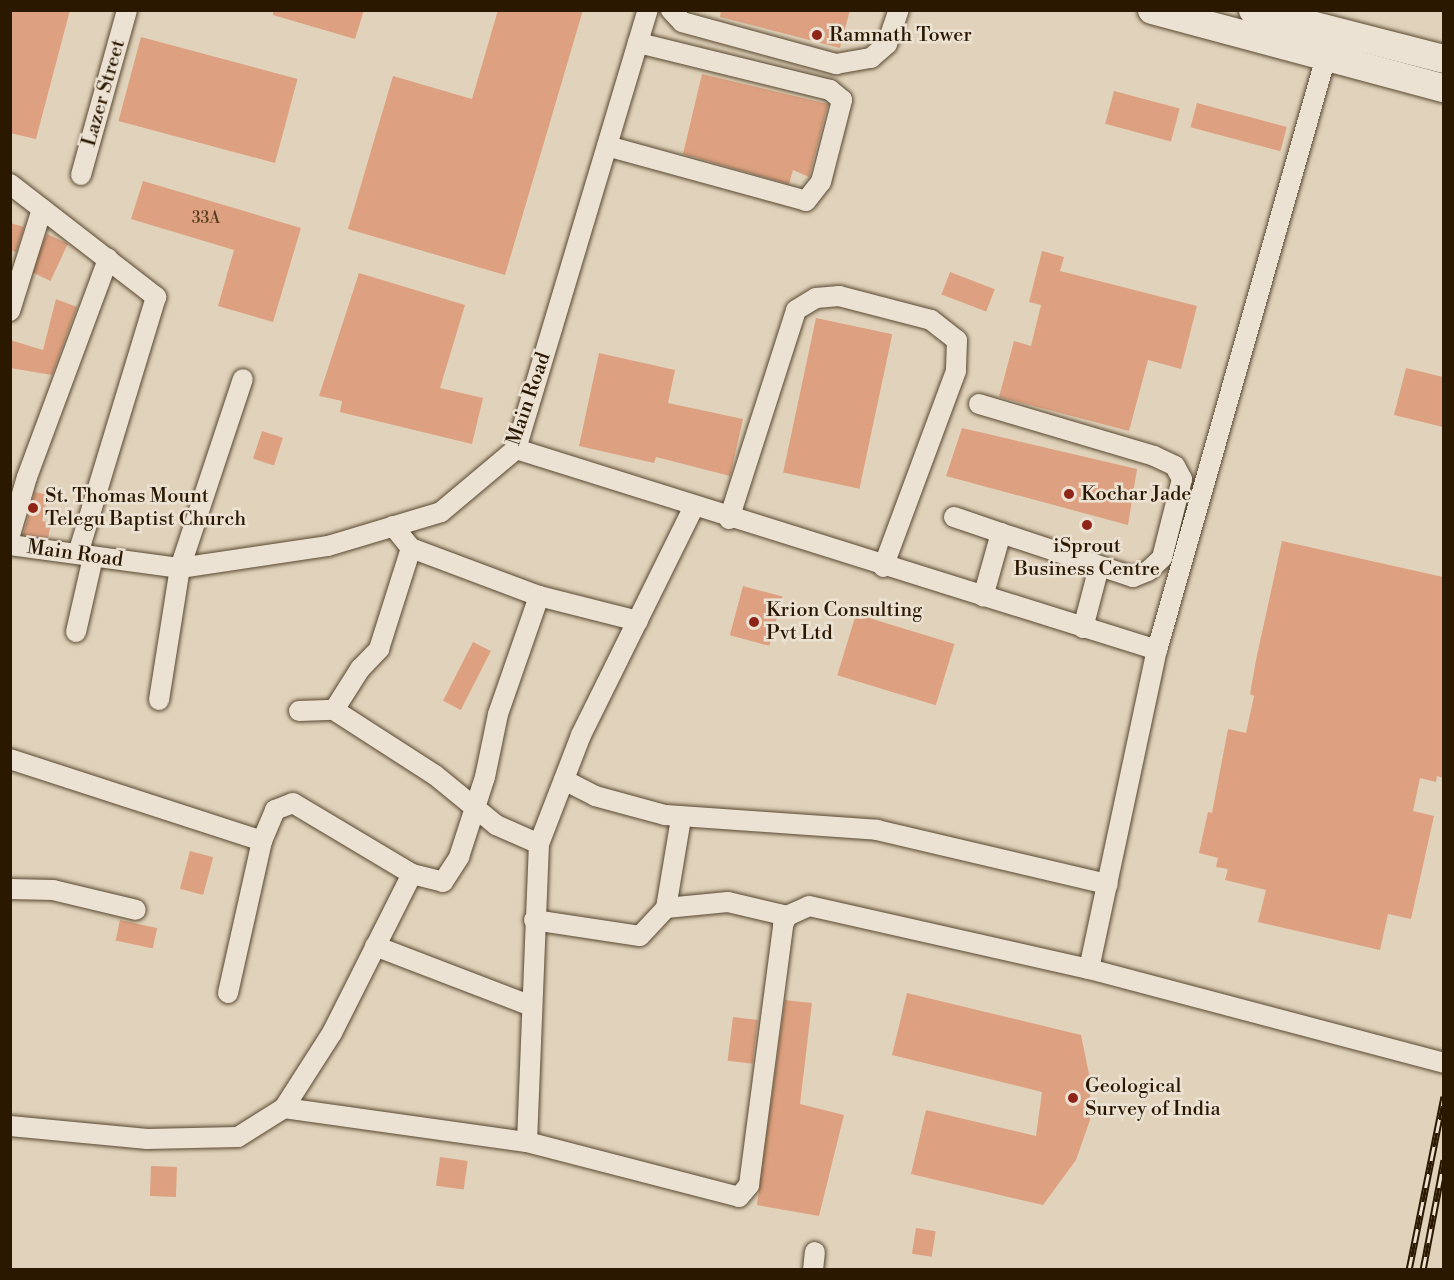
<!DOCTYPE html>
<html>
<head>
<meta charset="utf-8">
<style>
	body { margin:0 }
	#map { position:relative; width:1454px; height:1280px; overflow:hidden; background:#e1d3bb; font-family:"Libre Bodoni",serif }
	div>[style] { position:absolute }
	.building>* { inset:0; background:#dda181; transform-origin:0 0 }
	.roads { filter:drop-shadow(0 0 2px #584730) drop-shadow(0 0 2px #584730) }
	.street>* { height:20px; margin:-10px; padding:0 10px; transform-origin:10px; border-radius:10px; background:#ece2d3 }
	.secondary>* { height:28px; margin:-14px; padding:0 14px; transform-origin:14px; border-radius:14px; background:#ece2d3 }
	.rail>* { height:7px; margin-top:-3.5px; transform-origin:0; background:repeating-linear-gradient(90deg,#ece2d3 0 14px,#2b1801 0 28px); box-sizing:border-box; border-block:2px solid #2b1801 }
	.dots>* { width:16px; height:16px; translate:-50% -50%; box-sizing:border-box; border:3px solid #ece2d3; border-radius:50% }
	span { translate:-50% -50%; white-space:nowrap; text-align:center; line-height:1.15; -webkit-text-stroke:5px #ece2d3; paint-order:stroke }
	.number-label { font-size:16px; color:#583a21 }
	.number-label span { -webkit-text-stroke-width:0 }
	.poi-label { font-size:20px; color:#2b1801 }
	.left { translate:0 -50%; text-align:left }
	.street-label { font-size:20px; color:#2b1801 }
	.frame { position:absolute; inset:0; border:12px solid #2b1801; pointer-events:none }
</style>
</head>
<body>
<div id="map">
	<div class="building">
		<i style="clip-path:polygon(10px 10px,70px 10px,36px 139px,10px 133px)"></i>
		<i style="clip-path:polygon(273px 10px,364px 10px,355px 39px,273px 15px)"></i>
		<i style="clip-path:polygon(498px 10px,583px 10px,505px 275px,348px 229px,393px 76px,472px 99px)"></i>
		<i style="clip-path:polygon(721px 10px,850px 10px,840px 48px,720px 17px)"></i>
		<i style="left:141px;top:37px;width:162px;height:87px;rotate:15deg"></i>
		<i style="clip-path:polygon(702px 74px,828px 104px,809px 177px,793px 170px,789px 184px,683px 154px)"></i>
		<i style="left:1114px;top:91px;width:68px;height:34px;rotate:15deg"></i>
		<i style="left:1197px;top:103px;width:93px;height:25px;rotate:15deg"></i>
		<i style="clip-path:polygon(143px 181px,301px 228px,273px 322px,218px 306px,234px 250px,131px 219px)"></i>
		<i style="clip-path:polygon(10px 223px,24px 227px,16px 252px,10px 250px)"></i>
		<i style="left:47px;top:234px;width:23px;height:41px;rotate:25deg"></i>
		<i style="clip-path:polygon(1042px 251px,1064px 257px,1060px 271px,1197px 306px,1181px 369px,1148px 360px,1129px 431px,999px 397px,1014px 341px,1031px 346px,1041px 305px,1029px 302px)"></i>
		<i style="left:950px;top:272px;width:48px;height:24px;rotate:21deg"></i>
		<i style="clip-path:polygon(359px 273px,465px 305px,440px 388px,483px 398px,472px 444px,340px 412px,342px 401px,319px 396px)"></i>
		<i style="clip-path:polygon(56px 299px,77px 307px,52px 375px,10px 368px,10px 340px,43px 350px)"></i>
		<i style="left:816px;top:318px;width:78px;height:158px;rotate:12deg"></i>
		<i style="clip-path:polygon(599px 353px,675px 370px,668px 403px,743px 419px,730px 476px,656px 457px,654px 463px,579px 446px)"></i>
		<i style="clip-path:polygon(1406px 368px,1443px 377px,1443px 427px,1394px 415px)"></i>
		<i style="clip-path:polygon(962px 428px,1137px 469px,1128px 525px,946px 476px)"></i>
		<i style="left:262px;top:431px;width:22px;height:29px;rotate:18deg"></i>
		<i style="clip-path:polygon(35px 492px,48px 495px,42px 521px,51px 523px,48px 538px,23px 535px)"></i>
		<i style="clip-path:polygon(1282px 541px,1443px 577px,1443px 778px,1437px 776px,1436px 782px,1420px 778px,1413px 811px,1434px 816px,1411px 919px,1388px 914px,1380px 950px,1258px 922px,1266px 890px,1225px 880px,1228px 869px,1216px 867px,1218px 858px,1199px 853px,1208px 812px,1212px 813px,1228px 729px,1246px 733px,1254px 696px,1250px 694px,1256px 660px)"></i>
		<i style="left:743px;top:586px;width:41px;height:51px;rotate:15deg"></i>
		<i style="left:856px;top:614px;width:103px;height:64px;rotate:17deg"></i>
		<i style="left:473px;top:642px;width:20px;height:66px;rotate:27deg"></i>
		<i style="left:190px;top:851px;width:24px;height:39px;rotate:15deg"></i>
		<i style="left:120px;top:920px;width:38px;height:21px;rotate:12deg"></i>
		<i style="clip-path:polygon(907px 993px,1081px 1035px,1090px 1079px,1090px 1120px,1076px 1160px,1043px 1205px,911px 1174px,926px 1110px,1036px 1136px,1042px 1092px,892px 1055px)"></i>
		<i style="clip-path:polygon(785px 1000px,812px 1003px,800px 1104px,844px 1115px,819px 1216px,757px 1205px)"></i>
		<i style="left:733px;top:1017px;width:25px;height:44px;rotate:7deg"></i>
		<i style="left:440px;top:1157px;width:28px;height:29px;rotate:8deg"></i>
		<i style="left:151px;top:1166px;width:26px;height:30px;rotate:2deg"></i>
		<i style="left:916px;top:1228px;width:20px;height:26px;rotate:9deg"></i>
	</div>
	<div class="roads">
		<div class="street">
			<i style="left:671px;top:10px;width:16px;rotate:47deg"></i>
			<i style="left:682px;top:22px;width:160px;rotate:15.3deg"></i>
			<i style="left:836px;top:64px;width:36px;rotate:-10deg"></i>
			<i style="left:871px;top:58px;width:21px;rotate:-41deg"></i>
			<i style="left:887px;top:44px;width:36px;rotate:-71deg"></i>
			<i style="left:607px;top:146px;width:206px;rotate:15.4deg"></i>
			<i style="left:806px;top:201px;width:24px;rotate:-52deg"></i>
			<i style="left:821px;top:182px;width:85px;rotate:-75.6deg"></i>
			<i style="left:842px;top:100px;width:16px;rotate:-140deg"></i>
			<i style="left:830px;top:90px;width:198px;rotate:-166.2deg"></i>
			<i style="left:81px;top:175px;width:171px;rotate:-74.4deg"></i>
			<i style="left:10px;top:184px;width:185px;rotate:37.7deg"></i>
			<i style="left:156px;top:297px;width:268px;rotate:106.9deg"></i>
			<i style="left:10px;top:311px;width:107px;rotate:-72.6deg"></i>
			<i style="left:979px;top:404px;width:183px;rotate:16.5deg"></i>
			<i style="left:1154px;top:456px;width:23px;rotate:25deg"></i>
			<i style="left:1175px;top:466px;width:15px;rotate:62deg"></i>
			<i style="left:1182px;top:479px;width:81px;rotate:104.2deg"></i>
			<i style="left:1162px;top:558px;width:19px;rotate:137deg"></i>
			<i style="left:1148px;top:571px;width:16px;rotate:158deg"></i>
			<i style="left:1133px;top:577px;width:139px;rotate:-161.6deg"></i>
			<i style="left:1001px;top:533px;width:66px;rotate:105.7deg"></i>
			<i style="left:516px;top:449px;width:672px;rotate:17.41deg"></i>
			<i style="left:954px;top:517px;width:50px;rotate:18.8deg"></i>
			<i style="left:729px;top:519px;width:219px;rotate:-72.2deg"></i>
			<i style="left:796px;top:310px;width:23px;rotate:-31deg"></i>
			<i style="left:816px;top:298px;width:23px;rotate:-5deg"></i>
			<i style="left:839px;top:296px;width:95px;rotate:14.6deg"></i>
			<i style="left:931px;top:320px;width:33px;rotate:38deg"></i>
			<i style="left:957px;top:340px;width:31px;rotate:92deg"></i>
			<i style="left:956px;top:371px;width:209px;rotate:110.4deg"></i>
			<i style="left:393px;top:526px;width:28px;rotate:51deg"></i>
			<i style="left:411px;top:548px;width:137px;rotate:20.6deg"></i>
			<i style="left:539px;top:596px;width:102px;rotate:14.2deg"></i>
			<i style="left:10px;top:535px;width:60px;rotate:-73.7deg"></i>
			<i style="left:27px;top:477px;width:233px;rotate:-69.6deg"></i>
			<i style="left:10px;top:545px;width:172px;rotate:7.7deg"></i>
			<i style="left:180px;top:568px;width:150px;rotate:-8.5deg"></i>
			<i style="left:328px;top:546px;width:118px;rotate:-16.7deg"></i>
			<i style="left:441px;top:512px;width:98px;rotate:-40deg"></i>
			<i style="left:516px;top:449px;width:458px;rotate:-73.3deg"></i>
			<i style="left:1083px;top:628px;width:63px;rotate:-75.3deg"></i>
			<i style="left:76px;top:632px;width:77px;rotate:-77.2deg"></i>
			<i style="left:159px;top:700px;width:134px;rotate:-81deg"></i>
			<i style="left:180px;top:568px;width:199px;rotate:-71.6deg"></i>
			<i style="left:334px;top:710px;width:49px;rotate:-57.6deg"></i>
			<i style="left:360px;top:669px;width:28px;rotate:-46deg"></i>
			<i style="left:379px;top:649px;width:106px;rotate:-72.4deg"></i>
			<i style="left:299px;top:711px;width:35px;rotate:-2deg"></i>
			<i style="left:334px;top:710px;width:120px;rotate:32.8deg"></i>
			<i style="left:435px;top:775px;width:79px;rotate:39.3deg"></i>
			<i style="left:496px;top:825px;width:47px;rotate:23.8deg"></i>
			<i style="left:10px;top:759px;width:265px;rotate:18deg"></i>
			<i style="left:564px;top:780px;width:35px;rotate:27deg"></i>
			<i style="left:595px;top:796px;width:73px;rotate:15.2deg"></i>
			<i style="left:665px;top:815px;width:213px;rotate:4deg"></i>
			<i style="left:877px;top:830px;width:237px;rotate:13.2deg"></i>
			<i style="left:10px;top:889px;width:43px;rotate:1.3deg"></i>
			<i style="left:53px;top:890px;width:85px;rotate:13.5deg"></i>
			<i style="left:666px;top:908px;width:62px;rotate:-5.5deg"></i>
			<i style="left:728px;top:902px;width:61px;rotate:13.3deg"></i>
			<i style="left:534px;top:920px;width:107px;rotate:8.6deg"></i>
			<i style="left:640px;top:936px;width:38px;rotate:-47deg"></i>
			<i style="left:666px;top:908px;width:91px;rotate:-80.5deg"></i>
			<i style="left:375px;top:946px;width:167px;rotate:21deg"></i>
			<i style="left:1089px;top:969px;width:326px;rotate:-78deg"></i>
			<i style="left:1157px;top:650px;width:628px;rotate:-74.1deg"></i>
			<i style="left:228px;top:993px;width:156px;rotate:-77.4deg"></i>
			<i style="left:262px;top:841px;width:34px;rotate:-67deg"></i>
			<i style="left:275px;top:810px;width:19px;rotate:-21deg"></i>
			<i style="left:293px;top:803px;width:139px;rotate:30.8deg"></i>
			<i style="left:284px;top:1108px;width:245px;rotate:8deg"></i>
			<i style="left:527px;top:1142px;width:219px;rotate:14.5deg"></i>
			<i style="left:739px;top:1197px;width:16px;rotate:-50deg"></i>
			<i style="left:749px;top:1185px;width:262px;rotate:-82.5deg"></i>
			<i style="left:783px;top:925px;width:10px;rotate:-66deg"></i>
			<i style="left:787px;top:916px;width:24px;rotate:-24deg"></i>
			<i style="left:809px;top:906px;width:287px;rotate:12.7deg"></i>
			<i style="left:1089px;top:969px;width:367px;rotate:14.8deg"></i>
			<i style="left:10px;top:1126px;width:138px;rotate:5.4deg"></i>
			<i style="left:147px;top:1139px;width:91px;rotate:-1.3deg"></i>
			<i style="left:238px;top:1137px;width:54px;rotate:-32.2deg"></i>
			<i style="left:284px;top:1108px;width:89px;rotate:-57.4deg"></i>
			<i style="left:332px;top:1033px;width:178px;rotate:-63.3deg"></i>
			<i style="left:412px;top:874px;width:32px;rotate:14deg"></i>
			<i style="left:443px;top:882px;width:30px;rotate:-57deg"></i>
			<i style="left:459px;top:857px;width:84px;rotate:-72deg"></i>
			<i style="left:485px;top:777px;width:64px;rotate:-78.3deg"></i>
			<i style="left:498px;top:714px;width:125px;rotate:-70.8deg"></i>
			<i style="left:527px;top:1142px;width:298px;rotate:-87.7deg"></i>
			<i style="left:539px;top:844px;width:117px;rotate:-68.9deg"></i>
			<i style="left:581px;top:735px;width:253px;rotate:-63.7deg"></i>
			<i style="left:813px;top:1270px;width:18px;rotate:-84deg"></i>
		</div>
		<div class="secondary">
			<i style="left:1152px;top:10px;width:302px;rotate:15deg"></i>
			<i style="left:1253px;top:10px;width:197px;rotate:14.4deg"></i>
		</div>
	</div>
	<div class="rail">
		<i style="left:1409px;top:1270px;width:177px;rotate:-78.6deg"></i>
		<i style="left:1423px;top:1270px;width:112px;rotate:-79.2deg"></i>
	</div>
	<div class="dots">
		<i style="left:817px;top:35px;background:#8f2418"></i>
		<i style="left:1069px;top:494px;background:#8f2418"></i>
		<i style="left:33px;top:508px;background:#8f2418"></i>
		<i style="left:1087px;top:525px;background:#8f2418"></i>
		<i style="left:754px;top:622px;background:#8f2418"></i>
		<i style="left:1073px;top:1098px;background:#8f2418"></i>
	</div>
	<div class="number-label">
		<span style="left:206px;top:218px">33A</span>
	</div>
	<div class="poi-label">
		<span class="left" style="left:829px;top:35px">Ramnath Tower</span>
		<span class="left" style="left:1081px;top:494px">Kochar Jade</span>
		<span class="left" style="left:45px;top:508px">St. Thomas Mount<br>Telegu Baptist Church</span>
		<span style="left:1087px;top:558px">iSprout<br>Business Centre</span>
		<span class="left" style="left:766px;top:622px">Krion Consulting<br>Pvt Ltd</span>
		<span class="left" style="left:1085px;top:1098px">Geological<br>Survey of India</span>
	</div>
	<div class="street-label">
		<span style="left:104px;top:93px;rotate:-74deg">Lazer Street</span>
		<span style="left:529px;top:399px;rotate:-71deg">Main Road</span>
		<span style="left:75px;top:554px;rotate:8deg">Main Road</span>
	</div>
	<div class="frame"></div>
</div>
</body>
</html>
